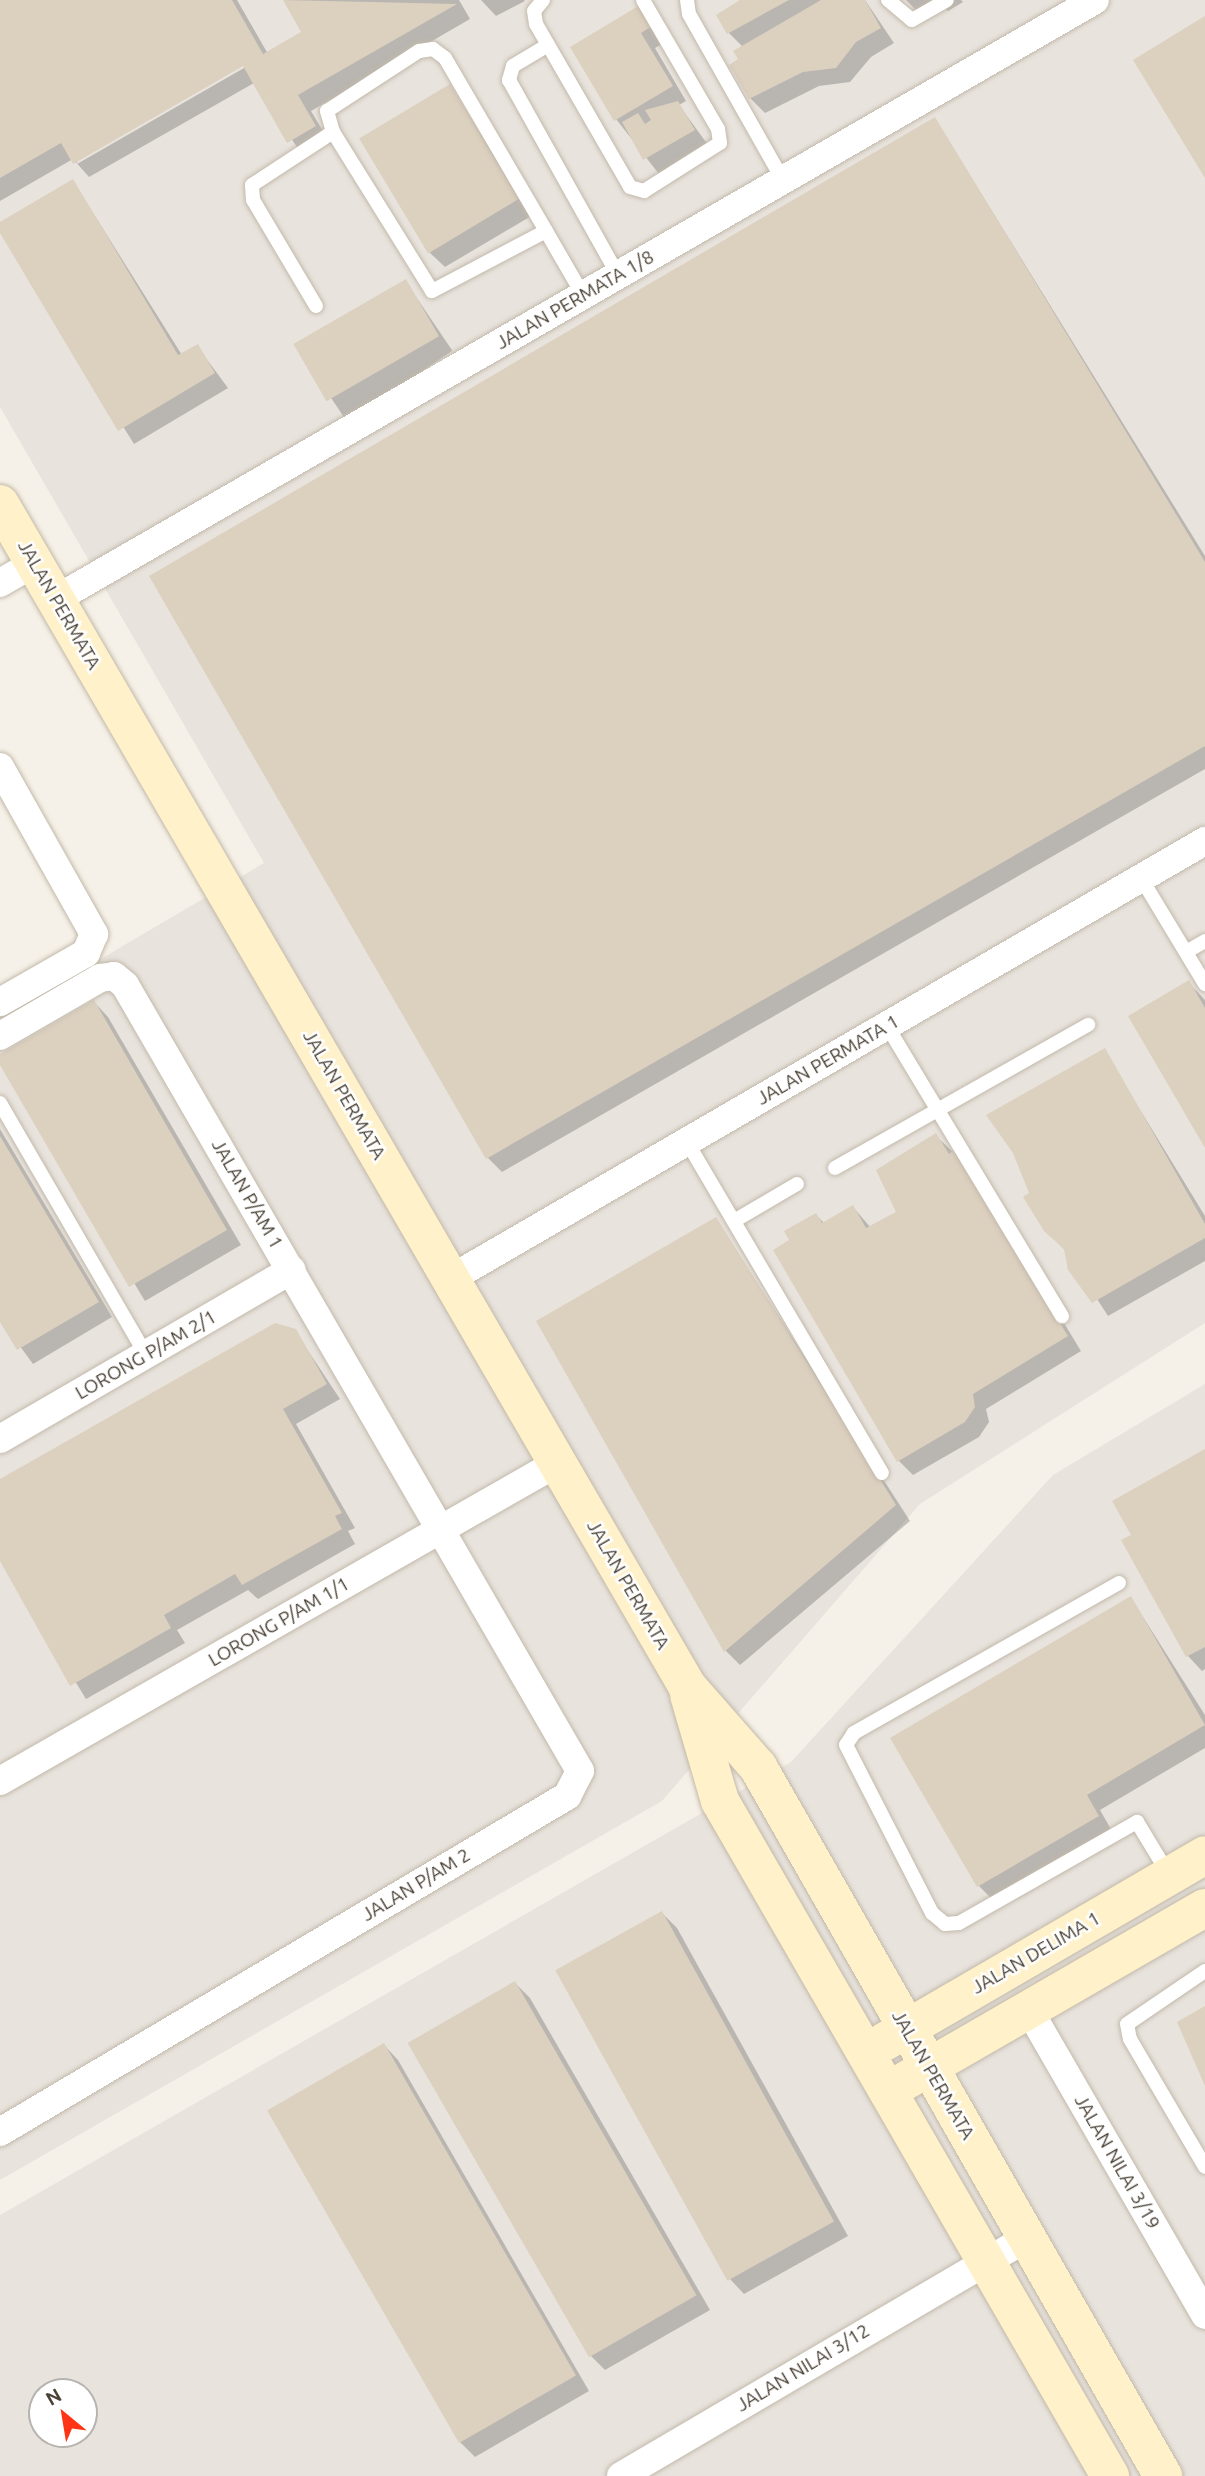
<!DOCTYPE html>
<html>
<head>
<meta charset="utf-8">
<style>
	body { margin:0 }
	#map { position:relative; width:1205px; height:2476px; overflow:hidden; background:#f6f1e8; font-family:Ubuntu,sans-serif }
	div>[style] { position:absolute }
	.industrial>* { inset:0; background:#e8e3dd }
	.shadow>* { inset:0; background:#0003; transform-origin:0 0 }
	.building>* { inset:0; background:#dcd0bf; transform-origin:0 0 }
	.roads { filter:drop-shadow(0 0 2px #c2b9aa) drop-shadow(0 0 2px #c2b9aa) }
	.lane>* { height:14px; margin:-7px; padding:0 7px; transform-origin:7px; border-radius:7px; background:#fff }
	.street>* { height:28px; margin:-14px; padding:0 14px; transform-origin:14px; border-radius:14px; background:#fff }
	.secondary>* { height:38px; margin:-19px; padding:0 19px; transform-origin:19px; border-radius:19px; background:#fff1c9 }
	span { translate:-50% -50%; white-space:nowrap; text-align:center; line-height:1.15; -webkit-text-stroke:5px #fff; paint-order:stroke }
	.street-label { font-size:19px; color:#4a4236 }
	.north { position:absolute; left:28px; top:2378px; width:70px; height:70px; box-sizing:border-box; background:#fff; border:2px solid #b7b3af; border-radius:50%; rotate:330deg; font-size:19px; font-weight:700; line-height:28px; text-align:center; color:#4a4236 }
	.north::after { content:''; display:block; margin:auto; width:24px; height:32px; background:#ff3416; clip-path:polygon(50% 0,100% 100%,50% 72%,0 100%) }
</style>
</head>
<body>
<div id="map">
	<div class="industrial">
		<i style="clip-path:polygon(0 0,1205px 0,1205px 1323px,920px 1504px,662px 1801px,0 2180px,0 1018px,264px 863px,0 407px)"></i>
		<i style="clip-path:polygon(evenodd,1205px 1384px,1205px 2476px,0 2476px,0 2215px,791px 1762px,1053px 1475px,1205px 1384px,42px 2392px,84px 2392px,84px 2434px,42px 2434px,42px 2392px)"></i>
	</div>
	<div class="shadow">
		<i style="clip-path:polygon(evenodd,0 0,237px 0,268px 54px,304px 33px,285px 0,459px 0,470px 19px,311px 111px,329px 141px,303px 156px,254px 83px,89px 177px,73px 159px,0 201px,0 0,249px 61px,251px 64px,77px 164px,77px 160px,249px 61px)"></i>
		<i style="clip-path:polygon(481px 0,524px 0,525px 1px,496px 16px)"></i>
		<i style="clip-path:polygon(746px 0,865px 0,894px 43px,871px 57px,850px 82px,819px 86px,765px 113px,750px 98px,743px 47px,729px 33px)"></i>
		<i style="clip-path:polygon(906px 0,961px 0,963px 2px,948px 11px,939px 2px,919px 13px)"></i>
		<i style="clip-path:polygon(639px 8px,666px 42px,655px 48px,686px 101px,679px 105px,708px 145px,659px 174px,616px 119px)"></i>
		<i style="clip-path:polygon(450px 86px,533px 215px,445px 267px,430px 253px)"></i>
		<i style="clip-path:polygon(935px 119px,1205px 556px,1205px 769px,502px 1172px,488px 1158px)"></i>
		<i style="clip-path:polygon(73px 181px,182px 355px,197px 346px,228px 388px,134px 444px,0 230px)"></i>
		<i style="left:406px;top:282px;width:83px;height:127px;rotate:56deg"></i>
		<i style="clip-path:polygon(1189px 983px,1205px 1000px,1205px 1144px)"></i>
		<i style="clip-path:polygon(94px 1002px,108px 1017px,241px 1245px,145px 1301px,0 1062px)"></i>
		<i style="clip-path:polygon(1104px 1051px,1205px 1216px,1205px 1261px,1108px 1316px,1066px 1251px,1045px 1230px,1031px 1194px)"></i>
		<i style="clip-path:polygon(0 1129px,112px 1317px,33px 1364px,0 1319px)"></i>
		<i style="clip-path:polygon(936px 1136px,969px 1167px,1081px 1351px,986px 1409px,989px 1422px,979px 1437px,913px 1475px,899px 1461px,792px 1241px,816px 1215px,824px 1223px,853px 1207px,871px 1228px,898px 1212px)"></i>
		<i style="clip-path:polygon(716px 1219px,910px 1521px,740px 1665px,726px 1651px)"></i>
		<i style="clip-path:polygon(295px 1331px,340px 1399px,296px 1424px,355px 1528px,348px 1531px,355px 1544px,258px 1599px,248px 1590px,177px 1630px,185px 1643px,86px 1699px,0 1558px,0 1481px)"></i>
		<i style="clip-path:polygon(1205px 1451px,1205px 1669px,1202px 1671px,1188px 1656px,1133px 1535px)"></i>
		<i style="clip-path:polygon(1131px 1598px,1205px 1715px,1205px 1748px,1100px 1810px,1112px 1831px,993px 1900px,979px 1886px)"></i>
		<i style="clip-path:polygon(662px 1913px,677px 1928px,848px 2236px,744px 2294px,730px 2279px,558px 1972px)"></i>
		<i style="clip-path:polygon(515px 1983px,530px 1998px,710px 2310px,605px 2370px,591px 2356px)"></i>
		<i style="clip-path:polygon(384px 2045px,398px 2060px,589px 2391px,475px 2457px,460px 2442px)"></i>
	</div>
	<div class="building">
		<i style="clip-path:polygon(0 0,232px 0,263px 54px,301px 32px,283px 0,457px 4px,298px 95px,316px 126px,287px 143px,243px 66px,73px 164px,61px 143px,0 178px)"></i>
		<i style="clip-path:polygon(740px 0,789px 0,727px 34px,716px 15px)"></i>
		<i style="clip-path:polygon(821px 0,865px 0,881px 28px,856px 42px,836px 68px,803px 72px,749px 99px,729px 65px,738px 59px,733px 51px)"></i>
		<i style="clip-path:polygon(640px 5px,652px 26px,641px 33px,673px 86px,614px 121px,570px 47px)"></i>
		<i style="clip-path:polygon(1205px 16px,1205px 178px,1133px 60px)"></i>
		<i style="left:450px;top:84px;width:134px;height:106px;rotate:59deg"></i>
		<i style="clip-path:polygon(678px 101px,695px 130px,643px 160px,622px 122px,638px 113px,645px 124px,651px 120px,645px 110px)"></i>
		<i style="clip-path:polygon(935px 117px,1205px 562px,1205px 746px,486px 1159px,149px 576px)"></i>
		<i style="clip-path:polygon(73px 179px,178px 355px,198px 344px,215px 373px,118px 431px,0 233px,0 222px)"></i>
		<i style="left:406px;top:279px;width:66px;height:130px;rotate:60deg"></i>
		<i style="clip-path:polygon(1189px 980px,1205px 1008px,1205px 1148px,1128px 1016px)"></i>
		<i style="clip-path:polygon(94px 1000px,227px 1230px,129px 1287px,0 1065px,0 1054px)"></i>
		<i style="clip-path:polygon(1105px 1048px,1205px 1224px,1205px 1238px,1092px 1303px,1068px 1270px,1064px 1249px,1044px 1231px,1023px 1197px,1029px 1193px,1013px 1153px,986px 1115px)"></i>
		<i style="clip-path:polygon(936px 1133px,949px 1154px,954px 1150px,1068px 1336px,973px 1394px,975px 1407px,965px 1422px,897px 1462px,773px 1250px,789px 1240px,784px 1231px,816px 1213px,822px 1223px,853px 1205px,866px 1228px,896px 1212px,876px 1170px)"></i>
		<i style="clip-path:polygon(0 1136px,99px 1302px,17px 1350px,0 1322px)"></i>
		<i style="clip-path:polygon(716px 1217px,896px 1505px,724px 1652px,536px 1321px)"></i>
		<i style="clip-path:polygon(275px 1323px,296px 1329px,327px 1384px,283px 1409px,342px 1513px,335px 1516px,342px 1529px,242px 1585px,235px 1574px,164px 1615px,171px 1628px,70px 1686px,0 1561px,0 1479px)"></i>
		<i style="clip-path:polygon(1205px 1449px,1205px 1647px,1186px 1657px,1121px 1540px,1131px 1535px,1112px 1501px)"></i>
		<i style="clip-path:polygon(1131px 1596px,1205px 1725px,1087px 1795px,1099px 1816px,977px 1887px,890px 1738px)"></i>
		<i style="left:662px;top:1911px;width:355px;height:122px;rotate:61deg"></i>
		<i style="left:515px;top:1981px;width:363px;height:124px;rotate:60deg"></i>
		<i style="clip-path:polygon(1205px 2006px,1205px 2086px,1177px 2022px)"></i>
		<i style="left:384px;top:2043px;width:384px;height:135px;rotate:60deg"></i>
	</div>
	<div class="roads">
		<div class="lane">
			<i style="left:543px;top:0;width:14px;rotate:129deg"></i>
			<i style="left:534px;top:11px;width:13px;rotate:81deg"></i>
			<i style="left:536px;top:24px;width:188px;rotate:60deg"></i>
			<i style="left:630px;top:187px;width:15px;rotate:16deg"></i>
			<i style="left:644px;top:191px;width:90px;rotate:-32.3deg"></i>
			<i style="left:720px;top:143px;width:14px;rotate:-98deg"></i>
			<i style="left:718px;top:129px;width:149px;rotate:-120.2deg"></i>
			<i style="left:687px;top:0;width:14px;rotate:82deg"></i>
			<i style="left:689px;top:14px;width:191px;rotate:60.5deg"></i>
			<i style="left:888px;top:0;width:31px;rotate:40deg"></i>
			<i style="left:912px;top:20px;width:40px;rotate:-29.7deg"></i>
			<i style="left:548px;top:45px;width:41px;rotate:149deg"></i>
			<i style="left:513px;top:66px;width:15px;rotate:106deg"></i>
			<i style="left:509px;top:80px;width:223px;rotate:60.8deg"></i>
			<i style="left:546px;top:231px;width:129px;rotate:152.2deg"></i>
			<i style="left:432px;top:291px;width:187px;rotate:-121.9deg"></i>
			<i style="left:333px;top:132px;width:22px;rotate:-106deg"></i>
			<i style="left:327px;top:111px;width:110px;rotate:-33.1deg"></i>
			<i style="left:419px;top:51px;width:14px;rotate:-8deg"></i>
			<i style="left:433px;top:49px;width:15px;rotate:37deg"></i>
			<i style="left:445px;top:58px;width:200px;rotate:59.7deg"></i>
			<i style="left:546px;top:231px;width:74px;rotate:60deg"></i>
			<i style="left:316px;top:306px;width:123px;rotate:-120.7deg"></i>
			<i style="left:253px;top:200px;width:15px;rotate:-94deg"></i>
			<i style="left:252px;top:185px;width:97px;rotate:-33.2deg"></i>
			<i style="left:1141px;top:878px;width:124px;rotate:58.9deg"></i>
			<i style="left:1186px;top:952px;width:22px;rotate:-30deg"></i>
			<i style="left:887px;top:1026px;width:339px;rotate:58.9deg"></i>
			<i style="left:0;top:1103px;width:291px;rotate:59.9deg"></i>
			<i style="left:687px;top:1142px;width:384px;rotate:59.5deg"></i>
			<i style="left:835px;top:1168px;width:291px;rotate:-29.5deg"></i>
			<i style="left:734px;top:1221px;width:73px;rotate:-30.4deg"></i>
			<i style="left:1119px;top:1583px;width:305px;rotate:150.5deg"></i>
			<i style="left:854px;top:1733px;width:14px;rotate:124deg"></i>
			<i style="left:846px;top:1745px;width:189px;rotate:62.9deg"></i>
			<i style="left:932px;top:1913px;width:17px;rotate:40deg"></i>
			<i style="left:945px;top:1924px;width:14px;rotate:-4deg"></i>
			<i style="left:959px;top:1923px;width:205px;rotate:-29.6deg"></i>
			<i style="left:1137px;top:1822px;width:60px;rotate:58.7deg"></i>
			<i style="left:1205px;top:1971px;width:94px;rotate:145.8deg"></i>
			<i style="left:1127px;top:2024px;width:15px;rotate:79deg"></i>
			<i style="left:1130px;top:2039px;width:148px;rotate:59.6deg"></i>
		</div>
		<div class="street">
			<i style="left:0;top:583px;width:39px;rotate:-30deg"></i>
			<i style="left:56px;top:599px;width:1199px;rotate:-29.96deg"></i>
			<i style="left:0;top:767px;width:192px;rotate:60.6deg"></i>
			<i style="left:94px;top:934px;width:21px;rotate:113deg"></i>
			<i style="left:86px;top:953px;width:99px;rotate:150.3deg"></i>
			<i style="left:0;top:1036px;width:116px;rotate:-30.1deg"></i>
			<i style="left:100px;top:978px;width:14px;rotate:-8deg"></i>
			<i style="left:114px;top:976px;width:14px;rotate:39deg"></i>
			<i style="left:125px;top:985px;width:908px;rotate:59.93deg"></i>
			<i style="left:580px;top:1771px;width:28px;rotate:117deg"></i>
			<i style="left:567px;top:1796px;width:659px;rotate:149.35deg"></i>
			<i style="left:450px;top:1279px;width:873px;rotate:-30.12deg"></i>
			<i style="left:0;top:1439px;width:337px;rotate:-30.1deg"></i>
			<i style="left:0;top:1781px;width:641px;rotate:-29.72deg"></i>
			<i style="left:1029px;top:2010px;width:352px;rotate:60deg"></i>
			<i style="left:621px;top:2476px;width:470px;rotate:-30.4deg"></i>
		</div>
		<div class="secondary">
			<i style="left:0;top:504px;width:1367px;rotate:59.83deg"></i>
			<i style="left:687px;top:1686px;width:108px;rotate:48.8deg"></i>
			<i style="left:758px;top:1767px;width:817px;rotate:60.26deg"></i>
			<i style="left:689px;top:1695px;width:110px;rotate:73.7deg"></i>
			<i style="left:720px;top:1801px;width:780px;rotate:59.98deg"></i>
			<i style="left:884px;top:2042px;width:371px;rotate:-30.2deg"></i>
			<i style="left:905px;top:2081px;width:346px;rotate:-30deg"></i>
		</div>
	</div>
	<div class="street-label">
		<span style="left:575px;top:300px;rotate:-30deg">JALAN PERMATA 1/8</span>
		<span style="left:59px;top:605px;rotate:60deg">JALAN PERMATA</span>
		<span style="left:828px;top:1060px;rotate:-30deg">JALAN PERMATA 1</span>
		<span style="left:344px;top:1095px;rotate:60deg">JALAN PERMATA</span>
		<span style="left:247px;top:1194px;rotate:60deg">JALAN P/AM 1</span>
		<span style="left:146px;top:1355px;rotate:-30deg">LORONG P/AM 2/1</span>
		<span style="left:628px;top:1585px;rotate:60deg">JALAN PERMATA</span>
		<span style="left:279px;top:1622px;rotate:-30deg">LORONG P/AM 1/1</span>
		<span style="left:416px;top:1885px;rotate:-31deg">JALAN P/AM 2</span>
		<span style="left:1036px;top:1953px;rotate:-30deg">JALAN DELIMA 1</span>
		<span style="left:933px;top:2075px;rotate:60deg">JALAN PERMATA</span>
		<span style="left:1117px;top:2162px;rotate:60deg">JALAN NILAI 3/19</span>
		<span style="left:803px;top:2368px;rotate:-31deg">JALAN NILAI 3/12</span>
	</div>
	<div class="north">N</div>
</div>
</body>
</html>
